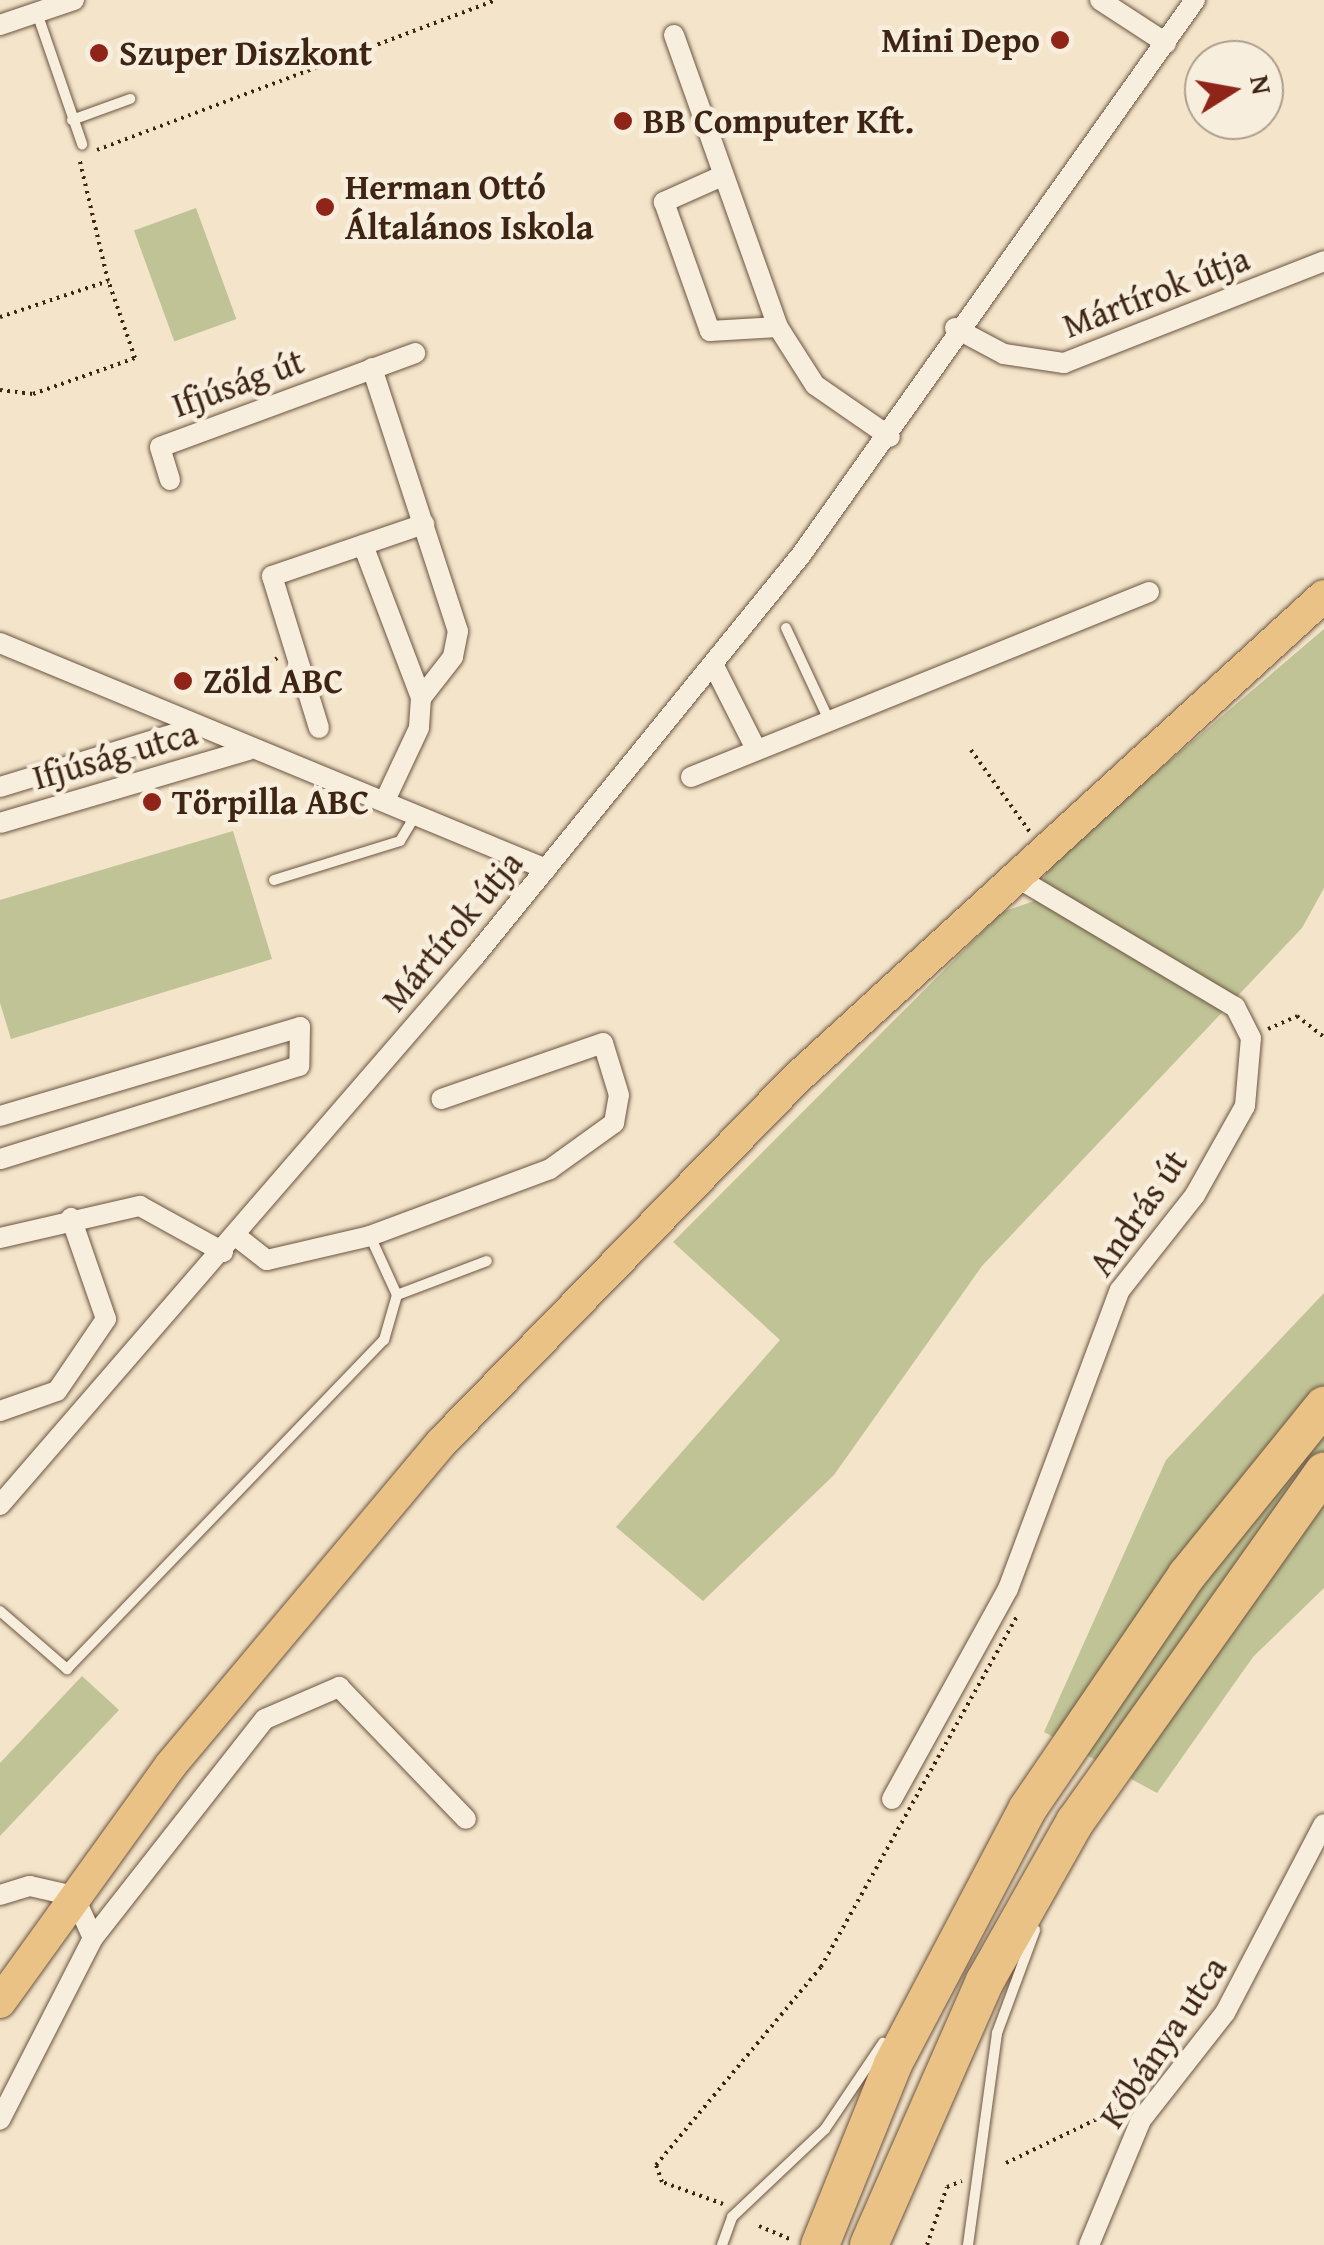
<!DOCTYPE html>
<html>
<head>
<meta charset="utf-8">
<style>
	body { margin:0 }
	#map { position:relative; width:1324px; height:2245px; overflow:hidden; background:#f4e5ca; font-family:"Gentium Book Plus",serif }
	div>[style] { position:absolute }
	.green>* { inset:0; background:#bfc395; transform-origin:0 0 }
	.path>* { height:4px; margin-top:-2px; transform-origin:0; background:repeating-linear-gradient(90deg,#3d2413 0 2.5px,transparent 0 7.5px) }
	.roads { filter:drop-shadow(0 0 2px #6b5441) drop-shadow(0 0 2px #6b5441) }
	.service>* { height:10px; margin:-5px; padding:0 5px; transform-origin:5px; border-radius:5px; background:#f8eedd }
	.minor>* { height:20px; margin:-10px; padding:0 10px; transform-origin:10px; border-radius:10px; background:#f8eedd }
	.primary>* { height:32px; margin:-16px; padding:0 16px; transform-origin:16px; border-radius:16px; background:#eac285 }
	.motorway>* { height:38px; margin:-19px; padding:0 19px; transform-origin:19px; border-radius:19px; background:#eac285 }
	.dots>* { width:28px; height:28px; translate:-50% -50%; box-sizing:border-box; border:5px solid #f8eedd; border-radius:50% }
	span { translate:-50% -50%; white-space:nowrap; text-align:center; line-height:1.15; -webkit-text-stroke:9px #f8eedd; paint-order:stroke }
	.poi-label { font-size:35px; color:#3d2413; font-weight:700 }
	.right { translate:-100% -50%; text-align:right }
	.left { translate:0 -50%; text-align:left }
	.street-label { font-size:35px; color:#3d2413 }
	.north { position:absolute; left:1184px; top:40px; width:100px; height:100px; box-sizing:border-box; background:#f8eedd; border:2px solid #ad9d8c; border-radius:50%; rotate:79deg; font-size:28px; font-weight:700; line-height:40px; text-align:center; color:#3d2413 }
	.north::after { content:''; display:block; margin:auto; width:35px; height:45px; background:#8f2418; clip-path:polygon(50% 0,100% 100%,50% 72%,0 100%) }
</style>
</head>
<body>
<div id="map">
	<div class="green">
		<i style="left:196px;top:208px;width:118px;height:66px;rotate:70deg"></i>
		<i style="clip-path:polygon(1324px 629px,1324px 888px,1302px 928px,982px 1266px,834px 1475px,703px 1601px,616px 1527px,780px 1340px,673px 1242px,1002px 912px,1034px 901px,1051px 862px)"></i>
		<i style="clip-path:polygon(233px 831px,272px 959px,11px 1039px,0 1003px,0 900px)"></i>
		<i style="clip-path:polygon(1324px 1293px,1324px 1588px,1253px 1657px,1157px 1793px,1044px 1732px,1166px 1460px)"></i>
		<i style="clip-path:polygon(82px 1676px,119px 1710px,0 1836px,0 1763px)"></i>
	</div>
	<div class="path">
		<i style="left:97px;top:150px;width:427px;rotate:-20.6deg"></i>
		<i style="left:0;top:317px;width:114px;rotate:-18.4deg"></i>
		<i style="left:108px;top:281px;width:127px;rotate:-103.2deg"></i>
		<i style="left:0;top:390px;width:33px;rotate:7deg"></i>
		<i style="left:33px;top:394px;width:108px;rotate:-19.4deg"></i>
		<i style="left:135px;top:358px;width:79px;rotate:-109.1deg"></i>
		<i style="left:264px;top:669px;width:17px;rotate:-40deg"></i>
		<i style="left:971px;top:750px;width:101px;rotate:54.3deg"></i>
		<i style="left:1268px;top:1029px;width:32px;rotate:-24deg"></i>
		<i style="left:1297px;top:1016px;width:34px;rotate:38deg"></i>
		<i style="left:1006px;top:2163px;width:138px;rotate:-25.8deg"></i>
		<i style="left:723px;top:2204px;width:65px;rotate:-160.2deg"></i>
		<i style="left:662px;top:2182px;width:18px;rotate:-109deg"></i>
		<i style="left:656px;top:2165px;width:258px;rotate:-50.2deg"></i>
		<i style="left:821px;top:1967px;width:402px;rotate:-60.8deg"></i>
		<i style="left:759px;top:2226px;width:36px;rotate:23deg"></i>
		<i style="left:927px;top:2245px;width:61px;rotate:-71deg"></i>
		<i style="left:947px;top:2187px;width:16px;rotate:-22deg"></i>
	</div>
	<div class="roads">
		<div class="service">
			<i style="left:37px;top:13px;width:139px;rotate:71deg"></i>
			<i style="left:72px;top:120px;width:62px;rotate:-19.9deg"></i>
			<i style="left:786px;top:628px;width:99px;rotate:65deg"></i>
			<i style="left:274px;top:880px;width:132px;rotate:-17.2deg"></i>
			<i style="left:400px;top:841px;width:33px;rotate:-59deg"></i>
			<i style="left:397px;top:1295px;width:96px;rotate:-20.7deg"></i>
			<i style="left:0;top:1611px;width:89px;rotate:40.9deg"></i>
			<i style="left:67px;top:1669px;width:457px;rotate:-46.1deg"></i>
			<i style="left:384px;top:1340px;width:47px;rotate:-73.9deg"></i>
			<i style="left:397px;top:1295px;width:65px;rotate:-114.6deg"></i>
			<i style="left:722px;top:2245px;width:30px;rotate:-70deg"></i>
			<i style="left:732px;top:2217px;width:128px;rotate:-43.4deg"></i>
			<i style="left:825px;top:2129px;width:104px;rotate:-56deg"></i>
			<i style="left:968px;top:2245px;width:214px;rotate:-82.2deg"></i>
			<i style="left:997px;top:2033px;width:110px;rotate:-69.7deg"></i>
		</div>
		<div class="minor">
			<i style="left:1100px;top:0;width:79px;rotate:33.1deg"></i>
			<i style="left:0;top:25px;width:78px;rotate:-18.7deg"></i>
			<i style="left:674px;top:35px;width:310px;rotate:70.4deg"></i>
			<i style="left:778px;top:327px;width:69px;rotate:57.5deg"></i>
			<i style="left:815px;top:385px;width:91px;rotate:34.7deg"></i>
			<i style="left:722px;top:176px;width:64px;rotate:155.9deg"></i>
			<i style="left:664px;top:202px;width:137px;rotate:70.4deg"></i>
			<i style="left:710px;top:331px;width:68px;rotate:-3.4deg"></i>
			<i style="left:955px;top:328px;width:55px;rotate:28deg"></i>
			<i style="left:1004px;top:354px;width:61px;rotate:8.5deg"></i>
			<i style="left:1064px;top:363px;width:279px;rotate:-21.4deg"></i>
			<i style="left:372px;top:368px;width:277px;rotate:71.9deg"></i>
			<i style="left:458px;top:631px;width:26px;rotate:101deg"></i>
			<i style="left:453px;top:657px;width:52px;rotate:128deg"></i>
			<i style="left:170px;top:480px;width:34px;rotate:-107deg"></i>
			<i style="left:160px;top:447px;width:272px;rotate:-20.2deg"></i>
			<i style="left:363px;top:545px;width:164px;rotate:69.2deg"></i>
			<i style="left:421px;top:698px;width:30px;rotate:94deg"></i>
			<i style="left:419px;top:728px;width:77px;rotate:115.2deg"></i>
			<i style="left:0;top:643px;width:591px;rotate:22.49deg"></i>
			<i style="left:713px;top:664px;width:95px;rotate:63.2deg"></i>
			<i style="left:319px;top:728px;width:159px;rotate:-107.2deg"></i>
			<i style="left:272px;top:576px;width:161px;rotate:-18.9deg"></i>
			<i style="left:691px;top:777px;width:494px;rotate:-22deg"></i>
			<i style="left:0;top:787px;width:202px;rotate:-17deg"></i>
			<i style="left:0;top:823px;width:259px;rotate:-16.4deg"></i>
			<i style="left:0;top:1116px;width:313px;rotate:-16.5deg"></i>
			<i style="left:300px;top:1027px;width:39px;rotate:91deg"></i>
			<i style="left:299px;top:1066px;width:313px;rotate:162.7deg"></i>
			<i style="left:236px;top:1236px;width:39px;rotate:38deg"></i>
			<i style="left:267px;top:1260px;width:106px;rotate:-13.1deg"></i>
			<i style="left:370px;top:1236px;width:192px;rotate:-20.4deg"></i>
			<i style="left:550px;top:1169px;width:79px;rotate:-35.7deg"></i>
			<i style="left:614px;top:1123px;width:28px;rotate:-80deg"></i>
			<i style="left:619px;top:1095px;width:54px;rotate:-107.1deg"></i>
			<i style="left:603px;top:1043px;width:171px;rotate:160.9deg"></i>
			<i style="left:0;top:1238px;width:144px;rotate:-12.9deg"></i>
			<i style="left:140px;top:1206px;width:95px;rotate:29deg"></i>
			<i style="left:0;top:1411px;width:60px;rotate:-19.3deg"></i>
			<i style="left:57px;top:1391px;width:87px;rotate:-55.8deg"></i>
			<i style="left:106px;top:1319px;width:107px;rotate:-109.1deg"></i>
			<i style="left:0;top:1505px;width:726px;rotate:-49.13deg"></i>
			<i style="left:475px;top:956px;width:517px;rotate:-50.89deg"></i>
			<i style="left:801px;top:555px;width:681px;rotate:-54.63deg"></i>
			<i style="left:892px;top:1799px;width:240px;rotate:-61.1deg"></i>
			<i style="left:1008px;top:1589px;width:319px;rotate:-69.5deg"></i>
			<i style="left:1120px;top:1290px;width:121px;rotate:-51.7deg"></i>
			<i style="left:1195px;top:1195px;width:102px;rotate:-60.7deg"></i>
			<i style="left:1245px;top:1106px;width:68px;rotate:-85deg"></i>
			<i style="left:1251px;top:1038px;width:35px;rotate:-117deg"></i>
			<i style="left:1235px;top:1007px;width:258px;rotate:-149.3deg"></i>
			<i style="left:0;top:1895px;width:31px;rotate:-17deg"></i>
			<i style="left:30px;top:1886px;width:45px;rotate:12.8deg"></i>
			<i style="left:74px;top:1896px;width:46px;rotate:65.7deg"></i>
			<i style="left:93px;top:1938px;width:204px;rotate:117.1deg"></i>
			<i style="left:93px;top:1938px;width:278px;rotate:-51.9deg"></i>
			<i style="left:265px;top:1719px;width:81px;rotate:-23.4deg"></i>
			<i style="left:339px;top:1687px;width:183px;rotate:46.1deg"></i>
			<i style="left:1089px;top:2245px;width:135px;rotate:-67.4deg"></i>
			<i style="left:1141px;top:2120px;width:136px;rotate:-51.9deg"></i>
			<i style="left:1225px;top:2013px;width:213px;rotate:-62.4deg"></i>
		</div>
		<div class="primary">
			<i style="left:0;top:2002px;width:291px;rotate:-54.2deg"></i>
			<i style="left:170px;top:1766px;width:423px;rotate:-50deg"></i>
			<i style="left:442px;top:1442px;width:508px;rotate:-45.72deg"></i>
			<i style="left:797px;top:1078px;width:714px;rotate:-42.45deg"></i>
		</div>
		<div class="motorway">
			<i style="left:820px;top:2245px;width:195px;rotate:-68deg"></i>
			<i style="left:893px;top:2064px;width:289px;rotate:-62.2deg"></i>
			<i style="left:1028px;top:1808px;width:282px;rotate:-55.7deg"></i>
			<i style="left:1187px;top:1575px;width:218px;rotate:-51deg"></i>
			<i style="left:869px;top:2245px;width:288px;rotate:-66.3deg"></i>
			<i style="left:985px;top:1981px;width:183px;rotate:-60.5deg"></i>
			<i style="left:1075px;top:1822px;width:430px;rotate:-54.6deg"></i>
		</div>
	</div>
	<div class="dots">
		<i style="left:1060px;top:40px;background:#8f2418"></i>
		<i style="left:99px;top:53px;background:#8f2418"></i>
		<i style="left:623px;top:121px;background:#8f2418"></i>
		<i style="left:325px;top:207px;background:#8f2418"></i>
		<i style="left:183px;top:681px;background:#8f2418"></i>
		<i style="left:152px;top:802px;background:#8f2418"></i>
	</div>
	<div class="poi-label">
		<span class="right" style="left:1040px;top:40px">Mini Depo</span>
		<span class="left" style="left:119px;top:53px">Szuper Diszkont</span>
		<span class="left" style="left:643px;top:121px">BB Computer Kft.</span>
		<span class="left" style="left:345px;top:207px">Herman Ottó<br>Általános Iskola</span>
		<span class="left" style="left:203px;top:681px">Zöld ABC</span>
		<span class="left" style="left:172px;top:802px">Törpilla ABC</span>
	</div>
	<div class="street-label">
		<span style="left:1156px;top:292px;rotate:-21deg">Mártírok útja</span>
		<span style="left:238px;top:383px;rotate:-20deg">Ifjúság út</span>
		<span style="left:115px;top:755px;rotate:-16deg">Ifjúság utca</span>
		<span style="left:452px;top:931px;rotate:-50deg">Mártírok útja</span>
		<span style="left:1138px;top:1213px;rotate:-55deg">András út</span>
		<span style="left:1163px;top:2042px;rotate:-56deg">Kőbánya utca</span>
	</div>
	<div class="north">N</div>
</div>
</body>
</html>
